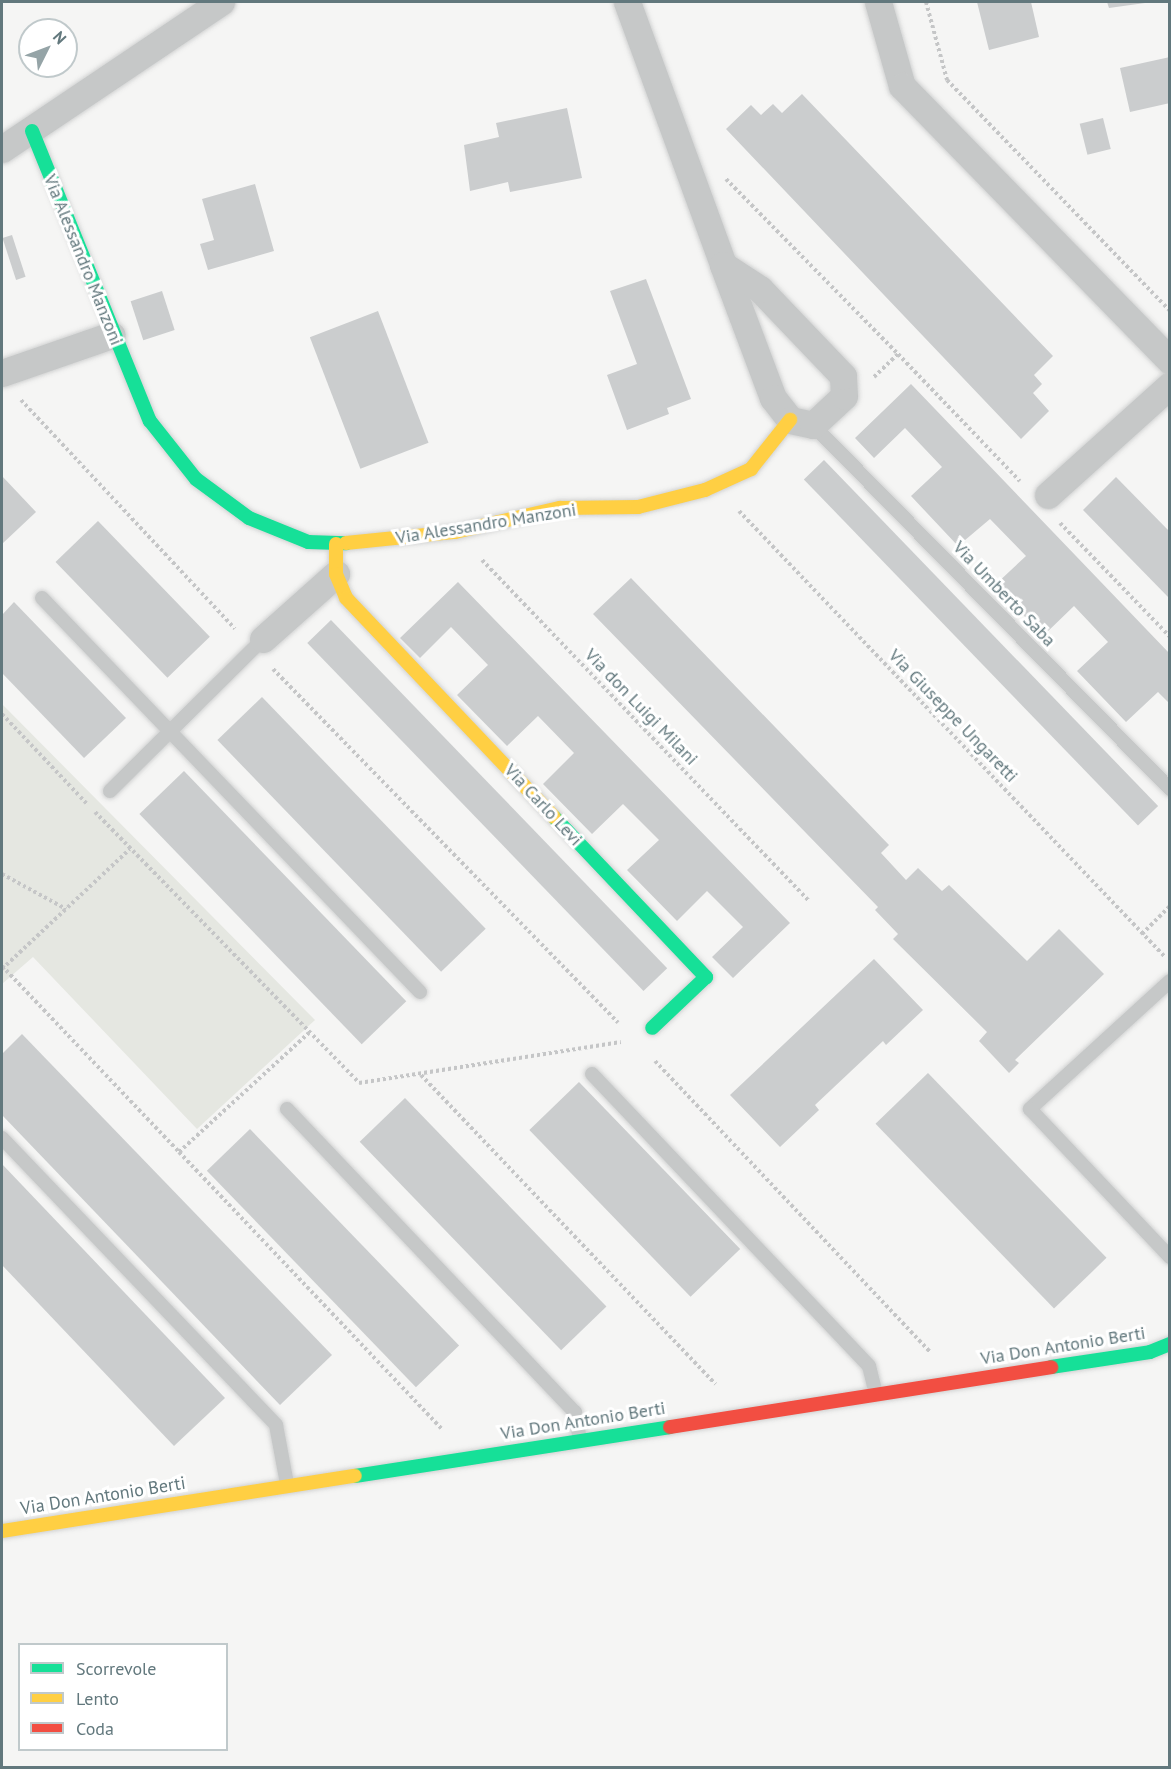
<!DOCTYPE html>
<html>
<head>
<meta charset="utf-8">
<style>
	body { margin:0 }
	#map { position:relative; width:1171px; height:1769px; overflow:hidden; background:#f5f5f4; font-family:"PT Sans",sans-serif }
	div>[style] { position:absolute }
	.green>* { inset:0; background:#e5e7e1 }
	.building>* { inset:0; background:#cbcdce; transform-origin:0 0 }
	.path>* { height:4px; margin-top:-2px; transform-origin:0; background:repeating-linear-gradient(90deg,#c5c6c7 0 3px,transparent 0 6px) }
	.roads { filter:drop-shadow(0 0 2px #d1d2d2) drop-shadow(0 0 2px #d1d2d2) }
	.lane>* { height:14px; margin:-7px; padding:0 7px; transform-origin:7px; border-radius:7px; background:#c6c8c8 }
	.street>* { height:27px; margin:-13.5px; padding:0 13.5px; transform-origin:13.5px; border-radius:13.5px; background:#c6c8c8 }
	.fast>* { height:14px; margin:-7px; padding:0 7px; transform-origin:7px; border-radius:7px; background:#16e098 }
	.slow>* { height:14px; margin:-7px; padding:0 7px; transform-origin:7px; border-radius:7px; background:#ffcf43 }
	.jam>* { height:14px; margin:-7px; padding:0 7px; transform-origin:7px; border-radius:7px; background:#f24e42 }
	span { translate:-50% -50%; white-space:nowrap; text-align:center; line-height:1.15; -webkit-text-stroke:6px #fff; paint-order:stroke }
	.street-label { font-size:18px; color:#62787d }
	.frame { position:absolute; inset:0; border:3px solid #62787d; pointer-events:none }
	.legend { position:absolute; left:18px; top:1643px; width:210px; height:108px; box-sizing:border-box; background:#fff; border:2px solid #c0c9cb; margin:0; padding:8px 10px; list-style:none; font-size:18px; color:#62787d }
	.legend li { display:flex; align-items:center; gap:12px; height:30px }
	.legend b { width:30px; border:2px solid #c0c9cb }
	.north { position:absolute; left:18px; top:18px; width:60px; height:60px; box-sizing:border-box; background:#fff; border:2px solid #c0c9cb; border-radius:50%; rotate:48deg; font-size:16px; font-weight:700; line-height:24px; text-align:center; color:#62787d }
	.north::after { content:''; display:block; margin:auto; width:21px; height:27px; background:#95a4a7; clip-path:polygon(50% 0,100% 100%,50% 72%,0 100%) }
</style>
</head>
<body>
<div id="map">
	<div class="green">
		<i style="clip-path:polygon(2px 704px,315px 1020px,197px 1129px,33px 957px,2px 984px)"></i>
	</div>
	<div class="building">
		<i style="clip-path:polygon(977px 2px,1031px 2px,1039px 37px,989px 50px)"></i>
		<i style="clip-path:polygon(1107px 2px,1144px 2px,1145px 3px,1109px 8px)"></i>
		<i style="clip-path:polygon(1170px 57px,1170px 103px,1130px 112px,1120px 68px)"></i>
		<i style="clip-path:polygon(802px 94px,1053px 356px,1034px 375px,1042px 384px,1033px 393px,1049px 411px,1021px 439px,726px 129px,751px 105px,761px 115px,773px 104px,782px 113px)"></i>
		<i style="clip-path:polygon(567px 108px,582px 178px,510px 192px,508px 182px,470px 191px,464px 145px,499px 137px,496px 123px)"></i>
		<i style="left:1103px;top:118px;width:32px;height:24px;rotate:76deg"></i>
		<i style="clip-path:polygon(255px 184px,274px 251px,208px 270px,200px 244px,214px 240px,202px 199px)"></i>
		<i style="left:12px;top:235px;width:44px;height:10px;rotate:72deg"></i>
		<i style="clip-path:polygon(646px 279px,691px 399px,667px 408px,669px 414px,627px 430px,607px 375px,637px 364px,610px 291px)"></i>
		<i style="left:162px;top:291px;width:41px;height:33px;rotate:72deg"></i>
		<i style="left:378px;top:311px;width:141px;height:73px;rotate:69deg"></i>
		<i style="clip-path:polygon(911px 384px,1170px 654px,1170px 704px,1158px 692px,1126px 722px,1077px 671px,1108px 642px,1074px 606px,1043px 636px,995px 585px,1026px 556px,990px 519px,958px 546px,911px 496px,942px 467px,905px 428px,874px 458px,855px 438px)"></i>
		<i style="left:824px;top:460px;width:481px;height:28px;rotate:46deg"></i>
		<i style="clip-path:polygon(2px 476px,36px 512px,2px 544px)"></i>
		<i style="clip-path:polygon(1116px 477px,1170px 532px,1170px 599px,1083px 510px)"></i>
		<i style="left:98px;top:521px;width:161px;height:59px;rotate:46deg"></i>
		<i style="clip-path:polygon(631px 578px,889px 845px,881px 853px,906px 880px,918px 868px,942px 891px,949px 885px,1027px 961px,1059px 929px,1104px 974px,1015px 1060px,1019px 1063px,1009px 1073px,979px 1041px,987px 1032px,893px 939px,898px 934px,875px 910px,878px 907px,593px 614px)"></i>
		<i style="clip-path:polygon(458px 582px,790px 923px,733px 978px,712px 957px,743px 927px,707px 891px,677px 921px,627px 870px,659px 840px,623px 804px,592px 834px,543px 784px,574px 753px,538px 716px,507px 746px,457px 695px,488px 665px,451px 627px,420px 658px,400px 638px)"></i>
		<i style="clip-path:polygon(14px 602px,126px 718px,84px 758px,2px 673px,2px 615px)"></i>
		<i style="left:331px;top:620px;width:484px;height:33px;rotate:46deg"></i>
		<i style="left:262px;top:697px;width:322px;height:62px;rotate:46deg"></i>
		<i style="left:184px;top:771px;width:320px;height:62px;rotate:46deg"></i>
		<i style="clip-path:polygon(874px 959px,923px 1010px,886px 1045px,883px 1041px,815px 1105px,819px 1110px,780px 1147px,730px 1095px)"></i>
		<i style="clip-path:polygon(22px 1034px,332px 1355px,280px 1405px,2px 1115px,2px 1054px)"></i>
		<i style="left:928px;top:1073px;width:257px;height:73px;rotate:46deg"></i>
		<i style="left:579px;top:1082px;width:232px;height:69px;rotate:46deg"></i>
		<i style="left:405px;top:1098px;width:290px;height:63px;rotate:46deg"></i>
		<i style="left:250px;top:1129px;width:301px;height:60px;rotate:46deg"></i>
		<i style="clip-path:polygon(2px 1164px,225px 1398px,174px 1446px,2px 1265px)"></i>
	</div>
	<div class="path">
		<i style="left:926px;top:2px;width:81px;rotate:74.9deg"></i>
		<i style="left:947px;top:80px;width:321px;rotate:46deg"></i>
		<i style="left:726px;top:179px;width:245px;rotate:45.5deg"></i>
		<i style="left:874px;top:377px;width:33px;rotate:-44deg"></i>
		<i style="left:898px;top:354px;width:176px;rotate:46.2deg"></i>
		<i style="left:21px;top:400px;width:313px;rotate:46.9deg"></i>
		<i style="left:739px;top:511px;width:617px;rotate:46.31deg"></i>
		<i style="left:1060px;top:523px;width:158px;rotate:46deg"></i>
		<i style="left:482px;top:560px;width:472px;rotate:46.2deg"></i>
		<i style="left:273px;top:669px;width:494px;rotate:45.7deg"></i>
		<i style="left:2px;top:714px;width:125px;rotate:46.6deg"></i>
		<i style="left:95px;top:812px;width:378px;rotate:45.7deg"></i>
		<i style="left:359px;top:1083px;width:265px;rotate:-8.9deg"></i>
		<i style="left:2px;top:874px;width:73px;rotate:28.7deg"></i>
		<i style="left:1142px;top:934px;width:40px;rotate:-45deg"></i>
		<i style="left:2px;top:966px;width:257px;rotate:46.4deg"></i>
		<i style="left:179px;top:1152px;width:176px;rotate:-42.5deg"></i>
		<i style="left:2px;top:969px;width:175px;rotate:-43.2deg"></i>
		<i style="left:655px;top:1061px;width:400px;rotate:46.6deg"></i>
		<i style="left:421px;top:1075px;width:427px;rotate:46.4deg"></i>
		<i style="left:179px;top:1152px;width:381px;rotate:46.5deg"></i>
	</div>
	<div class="roads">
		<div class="lane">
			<i style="left:813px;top:425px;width:510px;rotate:45.56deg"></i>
			<i style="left:42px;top:598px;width:546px;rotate:46.19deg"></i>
			<i style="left:110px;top:791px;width:216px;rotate:-44.8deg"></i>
			<i style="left:1170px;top:981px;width:190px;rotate:137.6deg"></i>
			<i style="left:1030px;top:1109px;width:204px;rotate:46.6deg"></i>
			<i style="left:592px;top:1074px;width:402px;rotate:46.5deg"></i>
			<i style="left:869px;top:1366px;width:29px;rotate:76deg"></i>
			<i style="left:287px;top:1109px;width:418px;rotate:46.5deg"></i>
			<i style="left:575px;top:1412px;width:27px;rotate:80deg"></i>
			<i style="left:2px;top:1138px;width:397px;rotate:46.3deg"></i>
			<i style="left:276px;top:1425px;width:60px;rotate:79.4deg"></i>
		</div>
		<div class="street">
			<i style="left:627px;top:2px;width:280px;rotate:69.9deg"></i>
			<i style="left:723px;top:265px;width:142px;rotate:69.4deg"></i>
			<i style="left:773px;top:398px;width:28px;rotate:52deg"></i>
			<i style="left:790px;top:420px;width:24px;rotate:12deg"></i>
			<i style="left:813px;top:425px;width:42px;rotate:-43.1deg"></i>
			<i style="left:844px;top:396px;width:20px;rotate:-93deg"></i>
			<i style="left:843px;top:376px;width:120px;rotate:-133.7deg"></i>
			<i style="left:760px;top:289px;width:44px;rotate:-147deg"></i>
			<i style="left:878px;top:2px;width:87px;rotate:74.1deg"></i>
			<i style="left:902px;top:86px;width:384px;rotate:45.7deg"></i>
			<i style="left:2px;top:149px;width:264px;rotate:-33.9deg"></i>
			<i style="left:2px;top:373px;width:116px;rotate:-19.1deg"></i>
			<i style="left:1048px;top:495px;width:164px;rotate:-42deg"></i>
			<i style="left:263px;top:639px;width:98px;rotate:-41.7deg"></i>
		</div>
		<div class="fast">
			<i style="left:32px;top:131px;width:313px;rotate:67.9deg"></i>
			<i style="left:150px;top:421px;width:74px;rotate:51.6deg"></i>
			<i style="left:196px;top:479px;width:66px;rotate:36.3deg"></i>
			<i style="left:249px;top:518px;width:64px;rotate:22.1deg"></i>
			<i style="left:308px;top:542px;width:38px;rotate:2deg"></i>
			<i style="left:554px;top:817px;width:221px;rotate:46.5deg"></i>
			<i style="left:706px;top:977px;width:74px;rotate:136.6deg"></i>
			<i style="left:1051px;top:1367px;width:100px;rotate:-8.6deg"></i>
			<i style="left:1150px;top:1352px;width:22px;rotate:-22deg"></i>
			<i style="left:355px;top:1476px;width:319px;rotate:-8.8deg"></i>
		</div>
		<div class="slow">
			<i style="left:346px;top:543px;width:110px;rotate:-5.8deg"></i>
			<i style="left:455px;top:532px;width:108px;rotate:-12.9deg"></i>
			<i style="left:560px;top:508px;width:78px;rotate:-0.7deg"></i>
			<i style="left:638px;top:507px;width:69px;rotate:-14.2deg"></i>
			<i style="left:705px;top:490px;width:51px;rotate:-24.5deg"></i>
			<i style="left:751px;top:469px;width:63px;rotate:-51.5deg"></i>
			<i style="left:336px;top:544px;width:30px;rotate:90deg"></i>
			<i style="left:336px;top:574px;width:26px;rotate:67deg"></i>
			<i style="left:346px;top:598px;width:302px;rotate:46.5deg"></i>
			<i style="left:2px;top:1531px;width:357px;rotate:-8.9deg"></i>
		</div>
		<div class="jam">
			<i style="left:670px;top:1427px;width:386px;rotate:-8.9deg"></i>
		</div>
	</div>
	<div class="street-label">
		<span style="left:83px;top:260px;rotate:68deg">Via Alessandro Manzoni</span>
		<span style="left:486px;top:524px;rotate:-9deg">Via Alessandro Manzoni</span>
		<span style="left:1004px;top:594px;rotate:46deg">Via Umberto Saba</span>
		<span style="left:641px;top:707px;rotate:46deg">Via don Luigi Milani</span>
		<span style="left:953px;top:716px;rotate:46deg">Via Giuseppe Ungaretti</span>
		<span style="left:543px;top:805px;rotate:47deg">Via Carlo Levi</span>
		<span style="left:1063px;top:1346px;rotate:-9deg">Via Don Antonio Berti</span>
		<span style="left:583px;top:1421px;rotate:-9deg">Via Don Antonio Berti</span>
		<span style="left:103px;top:1496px;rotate:-9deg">Via Don Antonio Berti</span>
	</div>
	<div class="frame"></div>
	<ul class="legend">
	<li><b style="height:8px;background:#16e098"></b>Scorrevole</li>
	<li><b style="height:8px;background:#ffcf43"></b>Lento</li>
	<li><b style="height:8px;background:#f24e42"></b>Coda</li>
	</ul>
	<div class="north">N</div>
</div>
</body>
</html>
